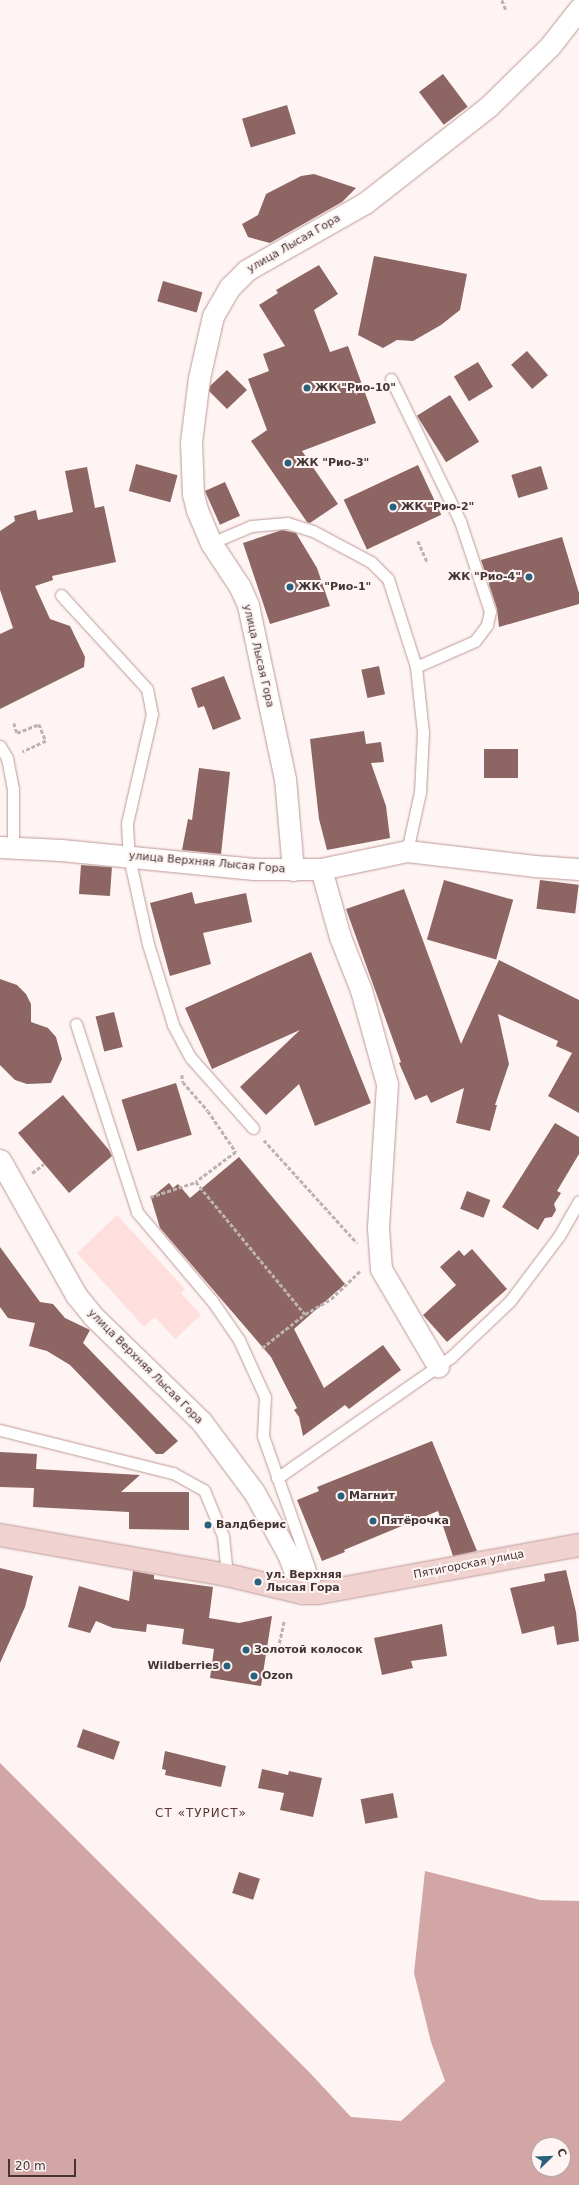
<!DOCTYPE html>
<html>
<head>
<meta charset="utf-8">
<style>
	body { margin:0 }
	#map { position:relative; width:579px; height:2185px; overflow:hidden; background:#fdf4f3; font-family:"DejaVu Sans",sans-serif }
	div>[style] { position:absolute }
	.green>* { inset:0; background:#ffdfdd }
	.forest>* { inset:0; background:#d2a6a4 }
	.building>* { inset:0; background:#8d6563; transform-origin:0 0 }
	.path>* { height:2.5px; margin-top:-1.25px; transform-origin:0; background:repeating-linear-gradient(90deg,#bfb3b2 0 4px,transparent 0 6px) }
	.roads { filter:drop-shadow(0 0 1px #bf9896) drop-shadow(0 0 1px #bf9896) }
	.lane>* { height:11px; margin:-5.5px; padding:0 5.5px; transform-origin:5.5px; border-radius:5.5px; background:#fff }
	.street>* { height:21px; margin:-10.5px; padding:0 10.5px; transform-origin:10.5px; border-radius:10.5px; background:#fff }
	.secondary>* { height:22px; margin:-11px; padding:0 11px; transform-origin:11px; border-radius:11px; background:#f0d2d1 }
	.dots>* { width:11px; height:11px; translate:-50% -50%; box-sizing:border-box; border:2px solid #fdf4f3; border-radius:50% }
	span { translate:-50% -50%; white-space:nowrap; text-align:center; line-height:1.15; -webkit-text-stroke:4px #fdf4f3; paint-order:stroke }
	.street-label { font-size:11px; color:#453534 }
	.poi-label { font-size:11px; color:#453534; font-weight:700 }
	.left { translate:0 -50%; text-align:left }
	.right { translate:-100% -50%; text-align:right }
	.neighbourhood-label { font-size:12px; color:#593837; letter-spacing:1px }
	.north { position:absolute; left:531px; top:2137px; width:40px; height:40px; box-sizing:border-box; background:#fdf4f3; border:1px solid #b3a8a7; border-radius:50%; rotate:67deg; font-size:11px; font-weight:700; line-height:16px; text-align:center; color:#453534 }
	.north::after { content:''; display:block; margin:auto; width:14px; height:18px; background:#2a617c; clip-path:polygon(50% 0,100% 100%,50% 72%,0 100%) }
	.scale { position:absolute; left:8px; top:2159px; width:68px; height:18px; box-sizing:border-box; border:2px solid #453534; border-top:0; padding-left:5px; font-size:12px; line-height:14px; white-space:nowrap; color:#453534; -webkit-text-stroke:3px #fdf4f3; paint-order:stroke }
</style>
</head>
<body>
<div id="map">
	<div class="green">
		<i style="clip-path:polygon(117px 1215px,185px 1289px,181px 1293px,201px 1315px,175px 1339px,155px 1317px,144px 1327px,77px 1253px)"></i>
	</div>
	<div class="forest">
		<i style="clip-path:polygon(evenodd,0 1763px,311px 2074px,351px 2117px,401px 2121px,445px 2081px,431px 2042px,414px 1973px,425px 1871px,540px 1900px,579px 1901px,579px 2185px,0 2185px,0 1763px,539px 2145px,563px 2145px,563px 2169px,539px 2169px,539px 2145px)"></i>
	</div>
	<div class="building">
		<i style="left:443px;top:74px;width:41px;height:30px;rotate:53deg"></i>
		<i style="left:287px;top:105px;width:30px;height:47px;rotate:73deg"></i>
		<i style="clip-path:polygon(314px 174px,356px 188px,342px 202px,270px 243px,248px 237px,242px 224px,258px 215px,266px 194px,301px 176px)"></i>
		<i style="clip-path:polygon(374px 256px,467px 274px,460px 310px,441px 325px,413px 341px,397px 340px,383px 348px,358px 335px)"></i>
		<i style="clip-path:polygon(319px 265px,338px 294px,314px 310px,330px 352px,348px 346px,376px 423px,302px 451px,338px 504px,310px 523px,307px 522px,251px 441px,267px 430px,248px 379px,269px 371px,263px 354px,285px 346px,259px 305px,278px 293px,276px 290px)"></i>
		<i style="left:163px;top:281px;width:41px;height:21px;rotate:16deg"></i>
		<i style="left:527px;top:351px;width:32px;height:21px;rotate:49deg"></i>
		<i style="left:478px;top:362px;width:29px;height:28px;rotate:59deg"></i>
		<i style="clip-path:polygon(227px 370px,247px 390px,227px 409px,209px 391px,210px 386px)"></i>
		<i style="left:450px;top:395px;width:55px;height:39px;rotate:58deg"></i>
		<i style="left:136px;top:464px;width:43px;height:28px;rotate:15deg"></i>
		<i style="left:418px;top:465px;width:55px;height:82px;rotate:65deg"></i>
		<i style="left:541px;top:466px;width:24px;height:31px;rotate:73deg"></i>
		<i style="clip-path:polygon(87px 467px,95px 508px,104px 506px,116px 562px,52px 576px,53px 580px,35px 586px,50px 619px,70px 626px,85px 657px,84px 667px,0 709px,0 634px,13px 628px,0 590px,0 531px,15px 521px,14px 516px,36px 510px,38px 520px,73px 512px,65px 471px)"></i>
		<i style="left:225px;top:482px;width:37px;height:22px;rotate:66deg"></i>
		<i style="clip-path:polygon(282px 530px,296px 533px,317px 568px,330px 606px,270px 624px,243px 543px)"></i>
		<i style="clip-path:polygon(562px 537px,579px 593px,579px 604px,499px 627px,497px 609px,481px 560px)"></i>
		<i style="left:379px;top:666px;width:29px;height:18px;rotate:78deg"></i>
		<i style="clip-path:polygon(224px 676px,241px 719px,213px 730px,204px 706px,198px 708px,191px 688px)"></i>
		<i style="clip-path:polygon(364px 731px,366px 744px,381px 742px,384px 762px,371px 763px,386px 806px,390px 838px,327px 850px,319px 819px,310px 739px)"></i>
		<i style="left:484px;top:749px;width:34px;height:29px"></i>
		<i style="clip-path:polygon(199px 768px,230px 772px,221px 854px,182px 850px,188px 819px,192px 820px)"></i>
		<i style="left:81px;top:865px;width:31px;height:29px;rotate:4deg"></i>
		<i style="left:444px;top:880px;width:72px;height:62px;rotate:16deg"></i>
		<i style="left:540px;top:880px;width:39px;height:29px;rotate:7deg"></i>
		<i style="clip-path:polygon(404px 889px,461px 1044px,499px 960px,579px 1000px,579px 1113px,548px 1096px,572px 1053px,556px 1046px,558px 1041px,498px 1014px,509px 1064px,495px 1105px,497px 1105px,490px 1131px,456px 1123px,464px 1088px,431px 1103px,427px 1095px,415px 1100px,399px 1063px,401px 1062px,346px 909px)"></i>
		<i style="clip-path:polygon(192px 892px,195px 904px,246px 893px,252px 922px,203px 933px,211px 964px,170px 976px,150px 903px)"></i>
		<i style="clip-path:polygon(311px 952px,371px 1103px,315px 1126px,299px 1084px,266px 1115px,240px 1087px,300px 1030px,212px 1069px,185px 1008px)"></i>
		<i style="clip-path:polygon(0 979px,17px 985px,26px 994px,31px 1004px,31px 1022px,48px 1028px,56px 1037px,62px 1059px,51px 1083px,27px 1084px,15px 1080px,0 1065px)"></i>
		<i style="left:114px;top:1012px;width:36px;height:19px;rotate:76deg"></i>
		<i style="left:176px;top:1083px;width:54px;height:57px;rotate:73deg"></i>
		<i style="clip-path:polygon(63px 1095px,109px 1150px,112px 1156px,69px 1193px,18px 1133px)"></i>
		<i style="clip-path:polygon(555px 1123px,579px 1137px,579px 1154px,557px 1191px,561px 1193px,554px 1204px,556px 1210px,552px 1217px,545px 1218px,538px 1230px,502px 1207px)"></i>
		<i style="clip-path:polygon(239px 1157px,345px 1284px,294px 1329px,324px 1388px,383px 1345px,401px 1370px,349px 1409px,345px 1405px,303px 1436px,299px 1417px,294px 1410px,297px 1408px,271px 1357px,160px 1228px,151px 1198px,169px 1183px,173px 1188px,178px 1184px,190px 1198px)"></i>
		<i style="left:467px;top:1191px;width:25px;height:19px;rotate:21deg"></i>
		<i style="clip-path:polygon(0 1247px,40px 1302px,53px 1304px,65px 1318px,90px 1330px,83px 1343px,178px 1441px,163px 1454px,156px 1454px,70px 1365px,47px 1351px,29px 1346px,35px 1323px,8px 1318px,0 1307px)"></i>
		<i style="clip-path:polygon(472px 1249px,507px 1289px,447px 1342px,423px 1315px,456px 1285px,440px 1267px,459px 1250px,464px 1256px)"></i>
		<i style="clip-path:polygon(432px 1441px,477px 1551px,453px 1556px,438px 1511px,344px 1550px,345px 1552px,322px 1561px,297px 1500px,319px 1491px,317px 1487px)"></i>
		<i style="clip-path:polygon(0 1452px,37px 1454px,36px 1469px,140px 1475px,121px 1492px,189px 1492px,189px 1530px,129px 1529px,129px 1512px,33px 1507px,34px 1488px,0 1487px)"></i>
		<i style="clip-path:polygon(0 1568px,33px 1576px,25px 1607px,0 1663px)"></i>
		<i style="clip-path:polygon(566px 1570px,576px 1612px,579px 1641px,557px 1645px,554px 1626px,522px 1634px,510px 1588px,545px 1581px,544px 1574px)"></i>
		<i style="clip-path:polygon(133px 1571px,154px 1575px,154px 1579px,213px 1587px,209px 1618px,239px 1623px,272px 1616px,261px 1686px,210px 1678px,214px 1649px,182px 1644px,184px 1629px,147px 1624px,146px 1632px,113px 1628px,96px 1621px,90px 1633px,68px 1627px,79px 1586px,129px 1601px)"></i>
		<i style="clip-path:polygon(442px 1624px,447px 1656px,411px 1661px,413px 1668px,382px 1675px,374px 1638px)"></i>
		<i style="left:83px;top:1729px;width:39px;height:19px;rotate:19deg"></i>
		<i style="clip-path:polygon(165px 1751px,226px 1766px,221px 1787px,165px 1775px,166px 1770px,162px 1769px)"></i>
		<i style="clip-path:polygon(262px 1769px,288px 1775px,289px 1771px,322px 1778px,313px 1817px,280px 1810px,284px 1793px,258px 1788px)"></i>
		<i style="left:393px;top:1793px;width:25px;height:33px;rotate:79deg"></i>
		<i style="left:239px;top:1872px;width:22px;height:22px;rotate:18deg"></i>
	</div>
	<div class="path">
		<i style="left:502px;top:0;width:11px;rotate:68deg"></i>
		<i style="left:418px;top:541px;width:24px;rotate:66deg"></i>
		<i style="left:14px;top:723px;width:10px;rotate:73deg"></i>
		<i style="left:17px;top:733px;width:24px;rotate:-22deg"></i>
		<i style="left:39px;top:724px;width:18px;rotate:68deg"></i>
		<i style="left:46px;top:741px;width:26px;rotate:155deg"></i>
		<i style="left:182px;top:1075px;width:7px;rotate:82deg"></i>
		<i style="left:183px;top:1082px;width:38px;rotate:49deg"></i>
		<i style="left:208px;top:1111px;width:50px;rotate:55.7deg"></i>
		<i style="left:236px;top:1152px;width:50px;rotate:143.1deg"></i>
		<i style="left:196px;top:1182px;width:171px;rotate:50.5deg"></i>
		<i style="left:264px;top:1140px;width:139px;rotate:47.9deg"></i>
		<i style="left:32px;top:1173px;width:15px;rotate:-37deg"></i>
		<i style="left:150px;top:1197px;width:48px;rotate:-18.1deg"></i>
		<i style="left:262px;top:1348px;width:55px;rotate:-38.3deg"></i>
		<i style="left:305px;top:1314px;width:30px;rotate:-30deg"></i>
		<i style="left:331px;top:1299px;width:40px;rotate:-44deg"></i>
		<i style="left:267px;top:1646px;width:11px;rotate:15deg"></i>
		<i style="left:278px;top:1649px;width:30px;rotate:-78deg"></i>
	</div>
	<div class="roads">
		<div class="lane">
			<i style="left:391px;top:379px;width:158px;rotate:64.1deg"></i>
			<i style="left:460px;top:521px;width:95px;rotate:71.6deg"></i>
			<i style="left:490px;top:611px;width:14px;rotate:102deg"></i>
			<i style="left:487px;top:625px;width:20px;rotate:127deg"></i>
			<i style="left:475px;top:641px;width:64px;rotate:156.2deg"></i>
			<i style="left:211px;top:543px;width:43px;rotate:-23deg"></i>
			<i style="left:251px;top:526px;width:36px;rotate:-5deg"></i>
			<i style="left:287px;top:523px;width:27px;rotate:17deg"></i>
			<i style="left:313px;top:531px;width:66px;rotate:28.1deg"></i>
			<i style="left:371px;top:562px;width:24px;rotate:45deg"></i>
			<i style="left:388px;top:579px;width:92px;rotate:72.3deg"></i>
			<i style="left:416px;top:667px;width:66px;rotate:83.9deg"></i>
			<i style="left:423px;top:733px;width:59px;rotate:92.9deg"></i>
			<i style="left:420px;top:792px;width:60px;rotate:102.4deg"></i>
			<i style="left:61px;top:595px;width:127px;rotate:47.5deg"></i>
			<i style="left:147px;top:689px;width:25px;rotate:79deg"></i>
			<i style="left:152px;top:714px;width:112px;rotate:102.9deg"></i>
			<i style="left:127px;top:823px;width:34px;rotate:87deg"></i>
			<i style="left:129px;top:857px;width:89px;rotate:77.7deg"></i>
			<i style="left:148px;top:944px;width:85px;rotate:72.8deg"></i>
			<i style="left:173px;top:1025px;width:36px;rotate:62deg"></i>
			<i style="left:190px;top:1057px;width:95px;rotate:48.4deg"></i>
			<i style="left:0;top:746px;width:14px;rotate:60deg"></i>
			<i style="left:7px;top:758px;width:32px;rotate:79deg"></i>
			<i style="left:13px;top:789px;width:59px;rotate:90deg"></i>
			<i style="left:76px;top:1024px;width:198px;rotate:72deg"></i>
			<i style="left:137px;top:1212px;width:118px;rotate:49.8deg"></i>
			<i style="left:213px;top:1302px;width:46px;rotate:55.6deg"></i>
			<i style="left:239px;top:1340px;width:63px;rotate:65.5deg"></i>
			<i style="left:265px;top:1397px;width:39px;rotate:93deg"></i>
			<i style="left:263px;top:1436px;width:166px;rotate:70.7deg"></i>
			<i style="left:0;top:1430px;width:178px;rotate:14deg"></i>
			<i style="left:173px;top:1473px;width:35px;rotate:29deg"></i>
			<i style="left:204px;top:1490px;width:50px;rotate:67.6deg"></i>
			<i style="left:223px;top:1536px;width:39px;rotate:84deg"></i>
			<i style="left:277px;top:1478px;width:212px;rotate:-34.8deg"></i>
			<i style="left:451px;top:1357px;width:81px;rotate:-43.5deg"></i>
			<i style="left:510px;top:1301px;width:81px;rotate:-53deg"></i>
			<i style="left:559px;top:1236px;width:40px;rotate:-60.3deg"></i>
		</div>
		<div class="street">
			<i style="left:0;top:847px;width:61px;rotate:2.8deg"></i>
			<i style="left:61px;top:850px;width:194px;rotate:5.6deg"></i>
			<i style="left:254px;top:869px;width:67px"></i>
			<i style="left:321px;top:869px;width:88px;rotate:-11.8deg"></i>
			<i style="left:407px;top:851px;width:128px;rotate:6.7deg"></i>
			<i style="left:534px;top:866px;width:45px;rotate:3.8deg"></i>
			<i style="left:321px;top:869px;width:71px;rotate:74.4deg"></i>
			<i style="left:340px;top:937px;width:57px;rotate:68.4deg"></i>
			<i style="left:361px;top:990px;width:98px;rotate:74.5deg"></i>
			<i style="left:387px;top:1084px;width:144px;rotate:93.6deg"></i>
			<i style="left:378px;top:1228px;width:41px;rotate:85.8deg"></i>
			<i style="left:381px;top:1269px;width:113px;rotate:59.6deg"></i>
			<i style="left:293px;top:870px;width:91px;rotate:-95deg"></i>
			<i style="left:285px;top:779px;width:178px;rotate:-102deg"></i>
			<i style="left:248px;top:605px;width:20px;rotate:-114deg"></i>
			<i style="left:240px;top:587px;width:53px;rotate:-123.4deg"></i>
			<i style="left:211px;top:543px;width:36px;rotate:-113deg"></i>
			<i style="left:197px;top:510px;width:16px;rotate:-104deg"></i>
			<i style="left:193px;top:494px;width:52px;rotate:-92.2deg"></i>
			<i style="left:191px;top:442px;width:64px;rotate:-82.9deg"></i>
			<i style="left:199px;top:378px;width:64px;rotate:-77.3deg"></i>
			<i style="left:213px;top:316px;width:34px;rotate:-60deg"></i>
			<i style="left:230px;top:287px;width:24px;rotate:-45deg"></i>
			<i style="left:247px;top:270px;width:136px;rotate:-29.6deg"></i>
			<i style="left:365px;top:203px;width:156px;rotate:-38deg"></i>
			<i style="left:488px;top:107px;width:87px;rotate:-44.5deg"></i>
			<i style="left:550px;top:46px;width:47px;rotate:-51.9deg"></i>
			<i style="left:0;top:1160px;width:155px;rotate:60.6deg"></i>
			<i style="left:76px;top:1295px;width:28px;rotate:51deg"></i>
			<i style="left:94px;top:1317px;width:149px;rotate:44.2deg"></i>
			<i style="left:201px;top:1421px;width:89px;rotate:53.3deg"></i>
			<i style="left:254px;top:1492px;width:71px;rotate:61.3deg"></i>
			<i style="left:288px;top:1554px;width:42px;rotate:69deg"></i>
		</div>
		<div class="secondary">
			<i style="left:0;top:1535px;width:230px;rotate:10deg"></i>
			<i style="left:227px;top:1575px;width:78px;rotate:13.3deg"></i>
			<i style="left:303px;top:1593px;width:15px"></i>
			<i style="left:318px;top:1593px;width:265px;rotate:-10.4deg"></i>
		</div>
	</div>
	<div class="dots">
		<i style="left:307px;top:388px;background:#2a617c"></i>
		<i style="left:288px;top:463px;background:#2a617c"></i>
		<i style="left:393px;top:507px;background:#2a617c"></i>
		<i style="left:529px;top:577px;background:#2a617c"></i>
		<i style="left:290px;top:587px;background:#2a617c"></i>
		<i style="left:341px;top:1496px;background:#2a617c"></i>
		<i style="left:373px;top:1521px;background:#2a617c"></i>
		<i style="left:208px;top:1525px;background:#2a617c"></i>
		<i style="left:258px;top:1582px;background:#2a617c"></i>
		<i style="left:246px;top:1650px;background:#2a617c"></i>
		<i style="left:227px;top:1666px;background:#2a617c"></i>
		<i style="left:254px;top:1676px;background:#2a617c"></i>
	</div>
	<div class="street-label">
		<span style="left:294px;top:244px;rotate:-30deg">улица Лысая Гора</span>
		<span style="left:258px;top:656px;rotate:77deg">улица Лысая Гора</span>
		<span style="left:207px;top:863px;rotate:5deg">улица Верхняя Лысая Гора</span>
		<span style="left:145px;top:1367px;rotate:45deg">улица Верхняя Лысая Гора</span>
		<span style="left:469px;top:1565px;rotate:-11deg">Пятигорская улица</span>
	</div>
	<div class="poi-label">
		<span class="left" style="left:315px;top:388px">ЖК "Рио-10"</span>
		<span class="left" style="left:296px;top:463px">ЖК "Рио-3"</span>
		<span class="left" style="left:401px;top:507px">ЖК "Рио-2"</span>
		<span class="right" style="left:521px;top:577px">ЖК "Рио-4"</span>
		<span class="left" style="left:298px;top:587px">ЖК "Рио-1"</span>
		<span class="left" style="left:349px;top:1496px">Магнит</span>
		<span class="left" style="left:381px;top:1521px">Пятёрочка</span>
		<span class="left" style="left:216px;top:1525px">Валдберис</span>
		<span class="left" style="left:266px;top:1582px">ул. Верхняя<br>Лысая Гора</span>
		<span class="left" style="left:254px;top:1650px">Золотой колосок</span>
		<span class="right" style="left:219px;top:1666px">Wildberries</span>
		<span class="left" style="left:262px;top:1676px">Ozon</span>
	</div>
	<div class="neighbourhood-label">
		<span style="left:201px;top:1814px">СТ «ТУРИСТ»</span>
	</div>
	<div class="north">С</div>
	<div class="scale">20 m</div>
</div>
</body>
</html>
